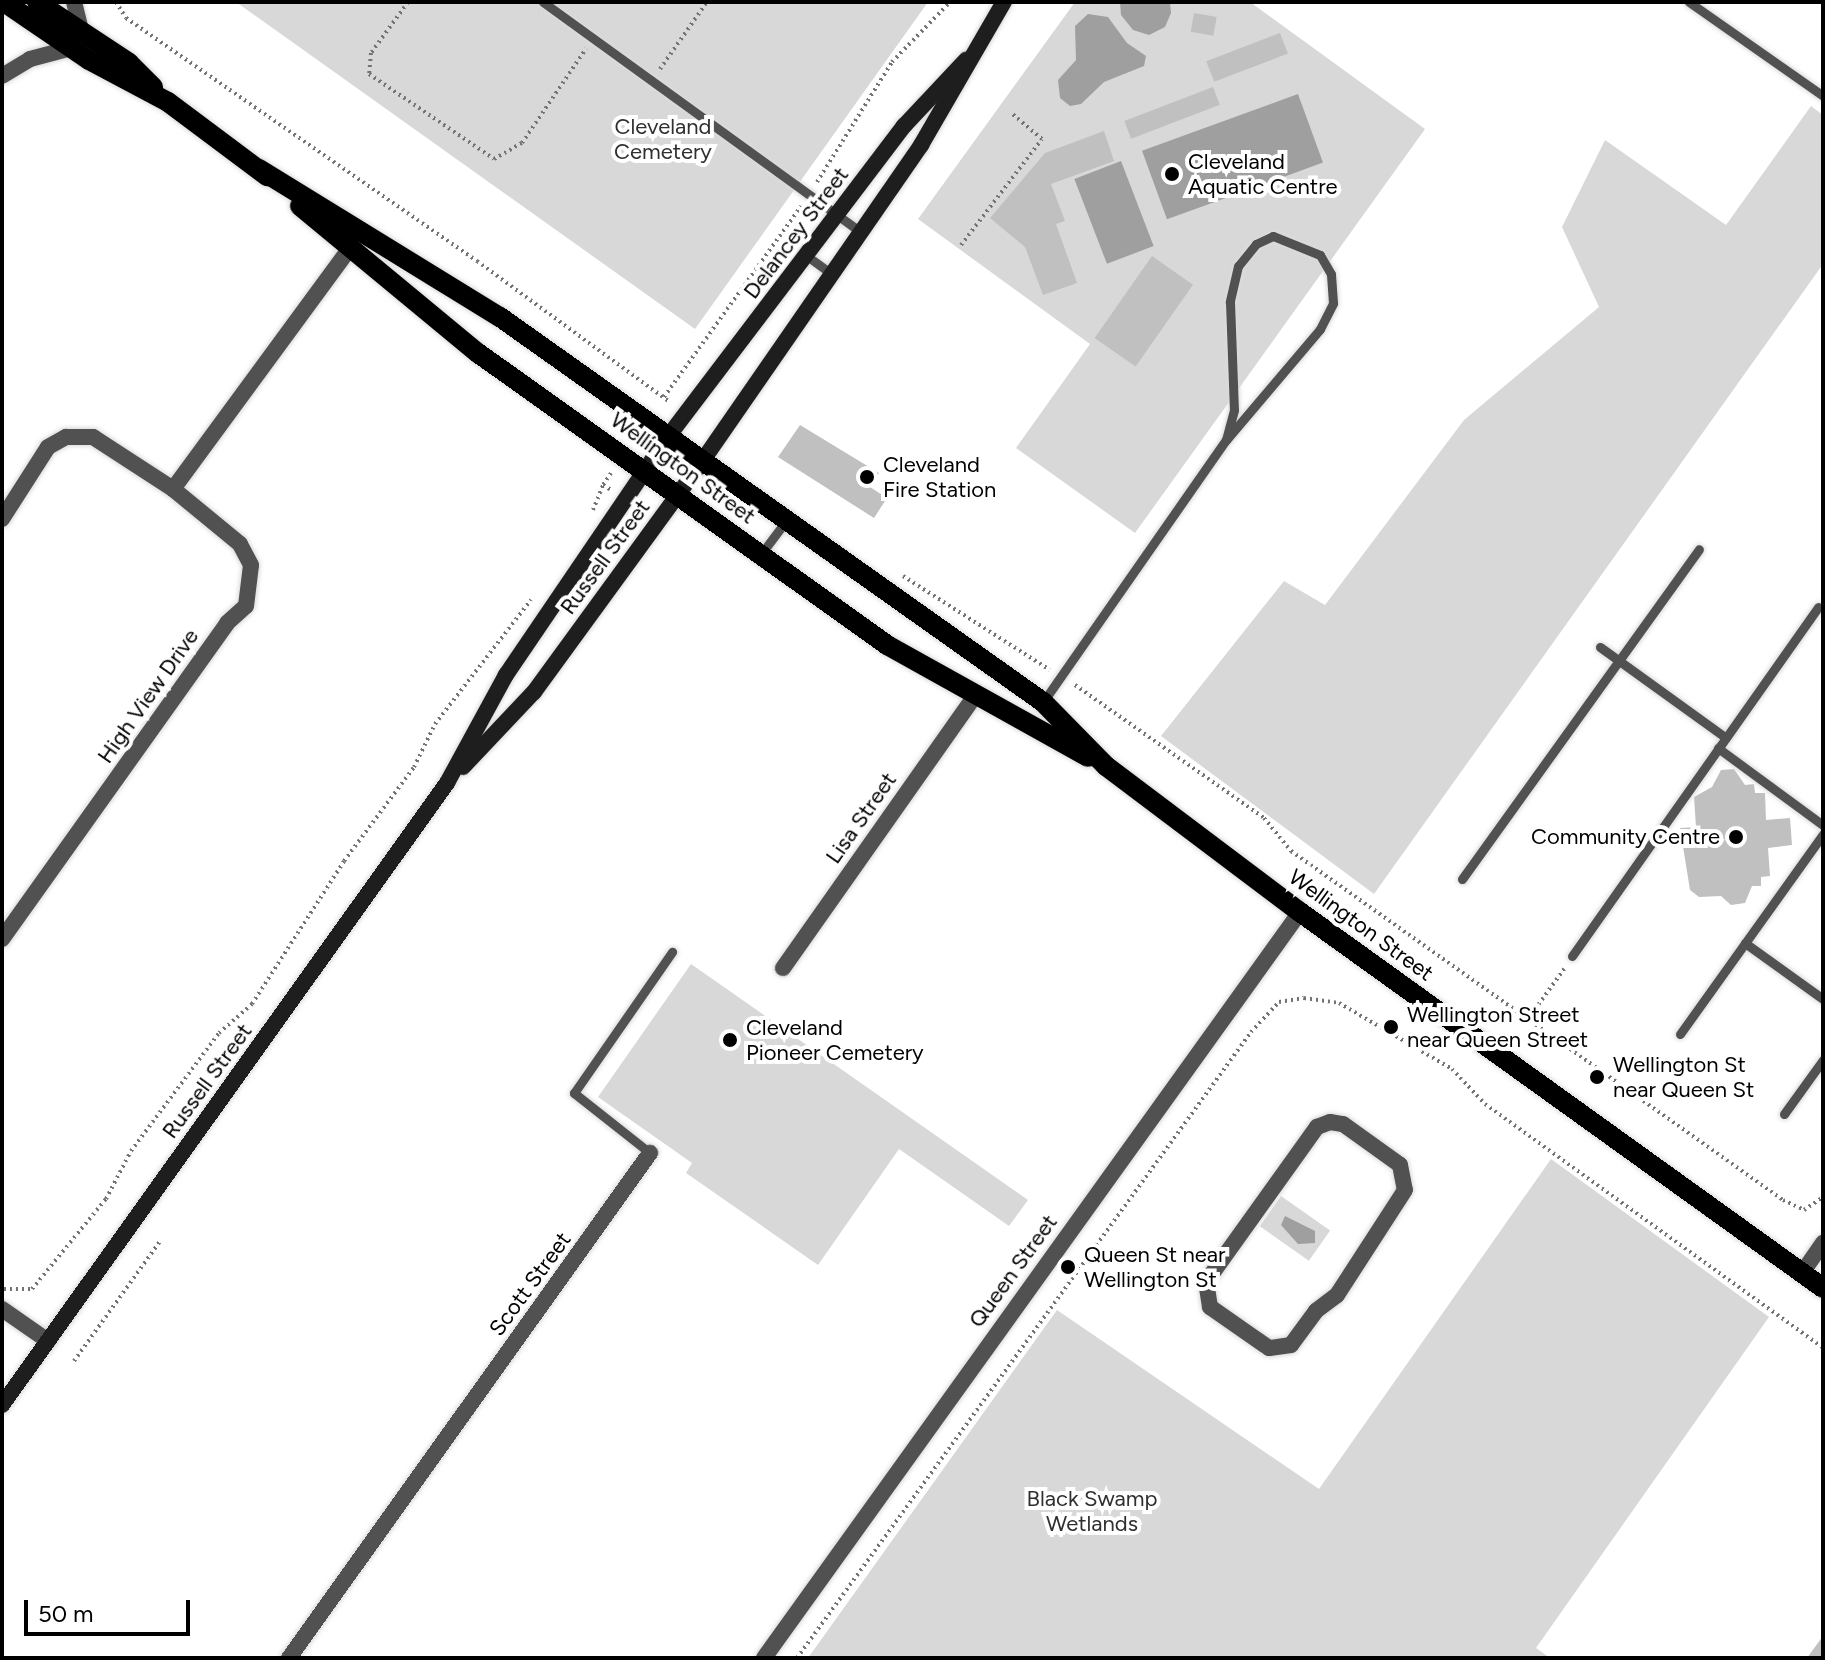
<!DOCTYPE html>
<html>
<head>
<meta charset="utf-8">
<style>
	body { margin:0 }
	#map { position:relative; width:1825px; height:1660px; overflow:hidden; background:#fff; font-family:Figtree,sans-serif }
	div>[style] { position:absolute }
	.green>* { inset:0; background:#d8d8d8; transform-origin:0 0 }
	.water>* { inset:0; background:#9f9f9f; transform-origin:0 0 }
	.building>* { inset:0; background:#c0c0c0; transform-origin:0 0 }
	.path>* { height:4px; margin-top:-2px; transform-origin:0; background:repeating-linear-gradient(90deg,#737373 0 2px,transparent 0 6px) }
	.roads { filter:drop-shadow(0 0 2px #dbdbdb) drop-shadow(0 0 2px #dbdbdb) }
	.service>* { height:9px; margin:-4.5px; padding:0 4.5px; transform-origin:4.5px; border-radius:4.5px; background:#515151 }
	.minor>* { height:16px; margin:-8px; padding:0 8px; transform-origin:8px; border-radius:8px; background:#515151 }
	.secondary>* { height:16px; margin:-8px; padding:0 8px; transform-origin:8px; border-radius:8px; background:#1e1e1e }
	.primary>* { height:20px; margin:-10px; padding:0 10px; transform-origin:10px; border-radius:10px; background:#000 }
	.dots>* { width:22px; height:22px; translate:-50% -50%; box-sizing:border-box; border:4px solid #fff; border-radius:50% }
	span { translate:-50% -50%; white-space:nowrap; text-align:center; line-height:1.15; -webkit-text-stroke:8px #fff; paint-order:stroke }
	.park-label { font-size:22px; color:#2f2f2f }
	.poi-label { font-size:22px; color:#000 }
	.left { translate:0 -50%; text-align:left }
	.right { translate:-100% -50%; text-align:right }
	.street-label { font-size:22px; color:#000 }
	.frame { position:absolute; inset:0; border:4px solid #000; pointer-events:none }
	.scale { position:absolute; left:24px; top:1600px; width:166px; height:36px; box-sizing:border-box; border:4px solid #000; border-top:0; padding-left:10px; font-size:24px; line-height:28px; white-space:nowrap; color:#000; -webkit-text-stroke:6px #fff; paint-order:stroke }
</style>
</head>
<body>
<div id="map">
	<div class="green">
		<i style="clip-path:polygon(236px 2px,928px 2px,695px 329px)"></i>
		<i style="clip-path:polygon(1075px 2px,1250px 2px,1425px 129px,1135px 533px,1016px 448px,1090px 344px,918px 219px)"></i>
		<i style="clip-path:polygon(1811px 106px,1823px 115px,1823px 264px,1374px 894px,1161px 736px,1284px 581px,1325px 605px,1464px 420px,1599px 307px,1562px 227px,1605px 140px,1726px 225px)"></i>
		<i style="clip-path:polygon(691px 964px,1028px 1200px,1009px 1226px,899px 1149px,818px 1265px,686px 1173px,692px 1163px,598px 1097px)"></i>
		<i style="clip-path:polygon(1551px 1159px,1769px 1317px,1536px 1648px,1550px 1658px,808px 1658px,1057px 1310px,1319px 1489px)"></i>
		<i style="left:1281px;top:1196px;width:60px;height:37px;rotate:35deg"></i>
	</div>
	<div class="water">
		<i style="clip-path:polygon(1120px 2px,1170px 2px,1171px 13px,1165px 27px,1149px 35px,1133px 30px,1121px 15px)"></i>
		<i style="clip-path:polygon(1088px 14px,1108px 17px,1127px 43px,1146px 56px,1144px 66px,1104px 82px,1081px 104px,1070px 106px,1060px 98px,1058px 80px,1076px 60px,1075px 26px)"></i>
		<i style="left:1298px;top:94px;width:73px;height:166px;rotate:70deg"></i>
		<i style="left:1121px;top:161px;width:91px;height:50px;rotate:69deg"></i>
		<i style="clip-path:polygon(1285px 1216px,1315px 1231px,1315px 1243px,1298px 1244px,1281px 1225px)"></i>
	</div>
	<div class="building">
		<i style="left:1194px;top:13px;width:23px;height:19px;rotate:10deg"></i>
		<i style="left:1280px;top:33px;width:22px;height:79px;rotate:69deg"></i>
		<i style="left:1213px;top:87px;width:19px;height:95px;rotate:69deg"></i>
		<i style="clip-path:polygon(1104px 131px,1114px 161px,1051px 184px,1065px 221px,1056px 224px,1077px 283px,1043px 295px,1025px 247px,990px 218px,1045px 153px)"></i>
		<i style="left:1152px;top:256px;width:50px;height:100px;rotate:35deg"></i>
		<i style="clip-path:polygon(800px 425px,879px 473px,870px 487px,887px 498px,874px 518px,778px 457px)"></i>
		<i style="clip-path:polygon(1734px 769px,1745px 785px,1754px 784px,1755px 793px,1765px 793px,1766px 820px,1790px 818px,1792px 845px,1768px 848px,1770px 876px,1761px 877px,1761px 886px,1752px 886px,1745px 903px,1731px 905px,1721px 896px,1699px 897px,1690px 890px,1680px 828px,1696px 827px,1694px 797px,1712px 787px,1721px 770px)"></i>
		<i style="clip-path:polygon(1823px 1636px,1823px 1658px,1807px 1658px)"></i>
	</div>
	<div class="path">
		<i style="left:116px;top:2px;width:19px;rotate:58deg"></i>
		<i style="left:126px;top:18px;width:427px;rotate:34.7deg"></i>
		<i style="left:477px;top:261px;width:239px;rotate:36.2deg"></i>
		<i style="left:408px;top:2px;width:63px;rotate:126deg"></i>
		<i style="left:371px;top:53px;width:21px;rotate:95deg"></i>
		<i style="left:369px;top:74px;width:151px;rotate:34.2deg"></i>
		<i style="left:494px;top:159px;width:32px;rotate:-30deg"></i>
		<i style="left:522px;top:143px;width:114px;rotate:-55.8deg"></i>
		<i style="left:660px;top:69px;width:82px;rotate:-55deg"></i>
		<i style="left:817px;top:182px;width:142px;rotate:-58deg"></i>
		<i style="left:892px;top:62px;width:83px;rotate:-46deg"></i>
		<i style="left:961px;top:245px;width:133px;rotate:-52.6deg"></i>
		<i style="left:1042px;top:139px;width:42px;rotate:-139.8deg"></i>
		<i style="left:664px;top:397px;width:235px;rotate:-54.3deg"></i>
		<i style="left:611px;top:473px;width:14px;rotate:124deg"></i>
		<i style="left:603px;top:485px;width:9px;rotate:32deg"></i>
		<i style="left:593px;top:510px;width:27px;rotate:-68deg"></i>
		<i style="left:903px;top:576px;width:174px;rotate:32.6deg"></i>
		<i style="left:1075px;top:685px;width:231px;rotate:35.1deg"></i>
		<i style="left:1264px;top:818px;width:43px;rotate:50.7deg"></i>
		<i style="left:1291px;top:851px;width:603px;rotate:35.35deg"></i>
		<i style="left:1783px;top:1200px;width:23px;rotate:25deg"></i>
		<i style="left:1804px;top:1210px;width:23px;rotate:-34deg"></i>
		<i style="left:1528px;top:1019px;width:62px;rotate:-54.2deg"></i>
		<i style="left:4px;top:1289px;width:28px"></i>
		<i style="left:32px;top:1289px;width:117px;rotate:-50.6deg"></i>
		<i style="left:106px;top:1199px;width:54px;rotate:-62.5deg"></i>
		<i style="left:131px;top:1151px;width:147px;rotate:-53.3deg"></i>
		<i style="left:219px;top:1033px;width:44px;rotate:-41.3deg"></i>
		<i style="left:252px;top:1004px;width:170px;rotate:-57.2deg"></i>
		<i style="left:344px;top:861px;width:117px;rotate:-53.3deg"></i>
		<i style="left:414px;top:767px;width:48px;rotate:-64deg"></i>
		<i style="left:435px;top:724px;width:157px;rotate:-52.3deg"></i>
		<i style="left:74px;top:1361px;width:149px;rotate:-54.3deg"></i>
		<i style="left:797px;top:1658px;width:773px;rotate:-54.05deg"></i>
		<i style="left:1251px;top:1032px;width:41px;rotate:-47deg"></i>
		<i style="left:1279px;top:1002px;width:25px;rotate:-9deg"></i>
		<i style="left:1304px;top:998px;width:35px;rotate:8deg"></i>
		<i style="left:1339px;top:1003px;width:131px;rotate:30.3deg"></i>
		<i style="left:1452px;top:1069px;width:48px;rotate:46.7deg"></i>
		<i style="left:1485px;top:1104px;width:417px;rotate:35.8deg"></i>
	</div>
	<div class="roads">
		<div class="service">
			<i style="left:543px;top:2px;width:392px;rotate:35.9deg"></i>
			<i style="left:1689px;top:2px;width:164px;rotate:35deg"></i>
			<i style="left:807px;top:256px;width:31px;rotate:36deg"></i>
			<i style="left:761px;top:554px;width:40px;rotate:-53deg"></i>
			<i style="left:1600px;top:647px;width:155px;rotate:35.8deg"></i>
			<i style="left:1043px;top:702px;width:320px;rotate:-55.1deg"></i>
			<i style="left:1226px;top:440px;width:145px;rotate:-49.7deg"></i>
			<i style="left:1320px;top:329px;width:29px;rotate:-63deg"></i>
			<i style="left:1333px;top:303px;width:29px;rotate:-94deg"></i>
			<i style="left:1331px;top:274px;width:22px;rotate:-120deg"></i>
			<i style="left:1320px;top:255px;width:51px;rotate:-158deg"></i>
			<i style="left:1273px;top:236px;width:19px;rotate:155deg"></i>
			<i style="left:1256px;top:244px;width:28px;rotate:129deg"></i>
			<i style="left:1238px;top:266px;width:37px;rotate:103deg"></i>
			<i style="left:1230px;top:302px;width:108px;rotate:87.9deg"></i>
			<i style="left:1234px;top:410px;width:31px;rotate:105deg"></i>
			<i style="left:1718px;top:748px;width:130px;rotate:36.3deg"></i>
			<i style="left:1462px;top:879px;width:406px;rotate:-54.3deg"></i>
			<i style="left:1745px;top:943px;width:96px;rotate:35.7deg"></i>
			<i style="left:1572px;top:956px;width:427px;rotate:-54.8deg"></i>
			<i style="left:1680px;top:1034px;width:246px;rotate:-54.4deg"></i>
			<i style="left:1784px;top:1114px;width:67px;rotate:-54.2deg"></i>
			<i style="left:650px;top:1153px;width:97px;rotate:-141.7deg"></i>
			<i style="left:574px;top:1093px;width:172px;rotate:-55.2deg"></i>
		</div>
		<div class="minor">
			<i style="left:74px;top:2px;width:29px;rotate:76deg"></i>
			<i style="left:2px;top:76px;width:33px;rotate:-31deg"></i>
			<i style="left:30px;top:59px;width:43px;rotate:-14.7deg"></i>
			<i style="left:2px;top:519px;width:85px;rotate:-57.4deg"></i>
			<i style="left:48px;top:447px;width:21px;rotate:-29deg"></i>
			<i style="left:66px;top:437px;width:27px"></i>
			<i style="left:93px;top:437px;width:95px;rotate:33deg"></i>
			<i style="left:2px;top:939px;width:388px;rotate:-54.5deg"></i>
			<i style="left:227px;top:623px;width:25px;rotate:-42deg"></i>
			<i style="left:246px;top:606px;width:41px;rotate:-83deg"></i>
			<i style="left:251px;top:565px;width:24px;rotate:-118deg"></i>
			<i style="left:240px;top:544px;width:87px;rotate:-140.6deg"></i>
			<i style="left:173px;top:489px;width:298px;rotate:-53.7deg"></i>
			<i style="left:783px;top:968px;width:335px;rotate:-54.8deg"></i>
			<i style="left:1330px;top:1122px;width:13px;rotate:9deg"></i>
			<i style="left:1343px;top:1124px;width:70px;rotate:35.7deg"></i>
			<i style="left:1400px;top:1165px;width:25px;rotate:79deg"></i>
			<i style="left:1405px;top:1190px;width:125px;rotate:122.9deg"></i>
			<i style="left:1337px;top:1295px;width:26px;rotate:143deg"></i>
			<i style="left:1316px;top:1311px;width:42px;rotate:126.3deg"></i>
			<i style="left:1291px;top:1345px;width:22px;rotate:172deg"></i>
			<i style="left:1269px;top:1348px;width:72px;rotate:-145.2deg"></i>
			<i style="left:1210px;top:1307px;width:25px;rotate:-99deg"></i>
			<i style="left:1206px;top:1282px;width:191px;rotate:-54.4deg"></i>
			<i style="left:1317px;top:1127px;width:14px;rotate:-21deg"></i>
			<i style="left:1802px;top:1273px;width:37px;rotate:-55deg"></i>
			<i style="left:2px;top:1309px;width:56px;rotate:34.8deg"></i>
			<i style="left:289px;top:1658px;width:621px;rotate:-54.44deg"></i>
			<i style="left:764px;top:1658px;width:919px;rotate:-54.3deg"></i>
		</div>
		<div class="secondary">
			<i style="left:463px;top:767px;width:103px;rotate:-46.6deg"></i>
			<i style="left:534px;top:692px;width:283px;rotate:-53.9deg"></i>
			<i style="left:701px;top:463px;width:387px;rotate:-55.3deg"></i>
			<i style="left:921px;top:145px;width:165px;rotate:-59.9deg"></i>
			<i style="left:2px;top:1405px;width:765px;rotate:-54.42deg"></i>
			<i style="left:447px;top:783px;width:123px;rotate:-61.4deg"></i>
			<i style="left:506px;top:675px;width:287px;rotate:-55.8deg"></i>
			<i style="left:667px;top:438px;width:392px;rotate:-52.8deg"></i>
			<i style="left:904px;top:126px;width:91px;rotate:-46.8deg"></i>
		</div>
		<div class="primary">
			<i style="left:4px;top:2px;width:103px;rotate:34.3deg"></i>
			<i style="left:89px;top:60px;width:89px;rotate:28deg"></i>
			<i style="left:168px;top:102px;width:124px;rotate:36.8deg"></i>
			<i style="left:37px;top:2px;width:110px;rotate:33.5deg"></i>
			<i style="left:129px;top:63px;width:34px;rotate:45deg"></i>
			<i style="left:259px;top:169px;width:283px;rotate:31.6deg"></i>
			<i style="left:500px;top:317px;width:666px;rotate:35.34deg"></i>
			<i style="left:1043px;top:702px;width:90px;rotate:45.5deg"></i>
			<i style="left:1106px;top:766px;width:243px;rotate:37deg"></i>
			<i style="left:1300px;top:912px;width:644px;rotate:35.71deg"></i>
			<i style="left:300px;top:206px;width:231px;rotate:39.6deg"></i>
			<i style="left:478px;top:353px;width:503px;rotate:35.52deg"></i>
			<i style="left:887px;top:645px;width:230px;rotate:29.1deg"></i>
		</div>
	</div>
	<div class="dots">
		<i style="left:1172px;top:174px;background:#000"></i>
		<i style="left:867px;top:477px;background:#000"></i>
		<i style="left:1736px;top:837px;background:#000"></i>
		<i style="left:1391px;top:1027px;background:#000"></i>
		<i style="left:730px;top:1040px;background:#000"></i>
		<i style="left:1597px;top:1077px;background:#000"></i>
		<i style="left:1068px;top:1267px;background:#000"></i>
	</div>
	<div class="park-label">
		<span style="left:663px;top:139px">Cleveland<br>Cemetery</span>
		<span style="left:1092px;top:1511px">Black Swamp<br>Wetlands</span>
	</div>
	<div class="poi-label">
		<span class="left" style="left:1188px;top:174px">Cleveland<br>Aquatic Centre</span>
		<span class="left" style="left:883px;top:477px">Cleveland<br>Fire Station</span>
		<span class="right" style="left:1720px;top:837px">Community Centre</span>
		<span class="left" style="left:1407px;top:1027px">Wellington Street<br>near Queen Street</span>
		<span class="left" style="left:746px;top:1040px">Cleveland<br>Pioneer Cemetery</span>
		<span class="left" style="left:1613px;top:1077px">Wellington St<br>near Queen St</span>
		<span class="left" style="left:1084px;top:1267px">Queen St near<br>Wellington St</span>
	</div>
	<div class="street-label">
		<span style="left:796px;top:233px;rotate:-53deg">Delancey Street</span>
		<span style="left:683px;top:468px;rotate:36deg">Wellington Street</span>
		<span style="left:605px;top:557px;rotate:-54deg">Russell Street</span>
		<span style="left:148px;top:696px;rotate:-55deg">High View Drive</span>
		<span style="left:861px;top:818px;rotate:-55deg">Lisa Street</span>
		<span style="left:1361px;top:925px;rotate:36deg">Wellington Street</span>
		<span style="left:207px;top:1081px;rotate:-54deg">Russell Street</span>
		<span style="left:1013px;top:1271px;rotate:-54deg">Queen Street</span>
		<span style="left:530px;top:1284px;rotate:-54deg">Scott Street</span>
	</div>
	<div class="frame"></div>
	<div class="scale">50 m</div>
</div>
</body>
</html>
